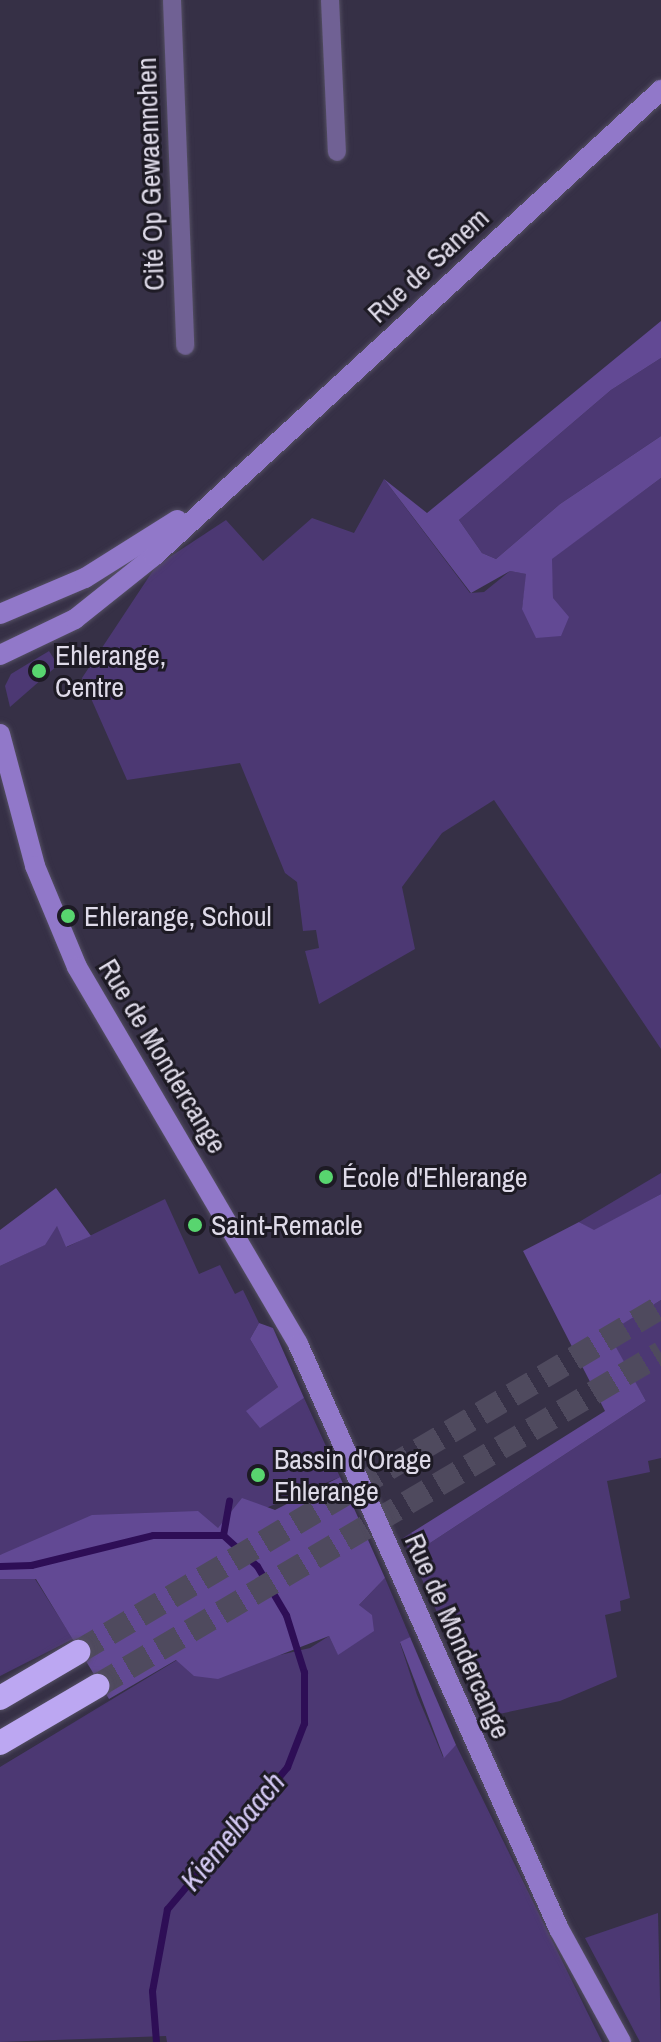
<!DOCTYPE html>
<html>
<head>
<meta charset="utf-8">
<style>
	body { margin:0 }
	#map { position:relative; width:661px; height:2042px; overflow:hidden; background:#363046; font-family:"Archivo Narrow",sans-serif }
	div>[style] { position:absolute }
	.green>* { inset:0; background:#4c3873 }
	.forest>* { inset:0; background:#624994 }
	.stream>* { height:7px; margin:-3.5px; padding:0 3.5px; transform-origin:3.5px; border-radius:3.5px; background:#2e0e56 }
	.motorway-tunnel>* { height:24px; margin-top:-12px; transform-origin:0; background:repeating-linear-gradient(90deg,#4f4a5e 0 24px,transparent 0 36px) }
	.roads { filter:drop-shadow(0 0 2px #544f63) drop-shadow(0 0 2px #544f63) }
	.minor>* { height:18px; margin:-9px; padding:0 9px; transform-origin:9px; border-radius:9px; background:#706194 }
	.secondary>* { height:20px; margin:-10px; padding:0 10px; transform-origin:10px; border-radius:10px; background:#9178c9 }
	.motorway>* { height:24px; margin:-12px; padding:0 12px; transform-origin:12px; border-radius:12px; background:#bca7f2 }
	.dots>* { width:22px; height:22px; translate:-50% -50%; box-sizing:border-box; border:4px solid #1d1a24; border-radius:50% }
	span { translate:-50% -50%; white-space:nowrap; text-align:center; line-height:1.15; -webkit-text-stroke:6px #1d1a24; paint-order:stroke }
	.street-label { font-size:28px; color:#dedae8 }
	.poi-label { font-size:28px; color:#dedae8 }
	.left { translate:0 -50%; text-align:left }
	.water-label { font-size:30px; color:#d4c9f4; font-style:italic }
</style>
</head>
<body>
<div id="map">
	<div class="green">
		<i style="clip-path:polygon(661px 358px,661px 436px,560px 504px,496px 559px,482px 553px,459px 520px,611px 390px)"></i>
		<i style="clip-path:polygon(661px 478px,661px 1049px,494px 800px,442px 833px,402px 887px,415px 949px,319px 1004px,305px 951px,319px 948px,316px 930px,303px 931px,297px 882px,285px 873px,240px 763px,127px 780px,82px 678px,156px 566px,226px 520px,263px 561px,312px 518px,354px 533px,384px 479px,470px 593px,484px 592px,510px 571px,527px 574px,522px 609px,553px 598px,551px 559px)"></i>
		<i style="clip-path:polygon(49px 651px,58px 665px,10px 707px,5px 686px,11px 674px)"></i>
		<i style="clip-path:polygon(661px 1173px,661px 1194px,594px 1231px,579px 1222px)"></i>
		<i style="clip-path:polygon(165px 1199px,199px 1274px,220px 1265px,235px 1294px,243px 1290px,259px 1323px,250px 1339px,278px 1387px,247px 1411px,260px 1427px,304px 1398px,340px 1477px,218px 1528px,0 1555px,0 1266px,44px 1245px,57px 1225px,67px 1247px)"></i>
		<i style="clip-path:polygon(661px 1300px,661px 1458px,648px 1461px,650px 1472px,607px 1481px,630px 1598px,620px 1601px,621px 1611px,605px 1615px,617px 1677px,560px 1701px,485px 1717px,403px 1538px,411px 1533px,424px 1547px,646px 1401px,607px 1333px)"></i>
		<i style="clip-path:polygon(385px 1578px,410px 1637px,400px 1643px,417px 1695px,443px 1757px,456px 1745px,602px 2042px,167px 2042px,166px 2036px,0 2042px,0 1767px,177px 1660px,194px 1675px,310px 1648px,329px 1636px,338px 1654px,359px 1605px)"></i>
		<i style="clip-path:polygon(0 1579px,35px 1579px,73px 1639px,0 1676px)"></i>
		<i style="clip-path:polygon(658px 1913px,661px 2042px,640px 2042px,585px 1938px)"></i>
	</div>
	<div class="forest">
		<i style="clip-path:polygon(661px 321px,661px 358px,611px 390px,459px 520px,482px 553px,496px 559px,560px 504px,661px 436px,661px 478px,552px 559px,553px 598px,569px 617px,561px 636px,536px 638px,522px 609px,526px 574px,510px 571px,471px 593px,384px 479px,427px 513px)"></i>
		<i style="clip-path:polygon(56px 1188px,91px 1236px,66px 1247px,57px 1226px,45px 1245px,0 1266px,0 1230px)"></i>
		<i style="clip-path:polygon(661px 1194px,661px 1300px,608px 1333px,646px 1401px,424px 1547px,411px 1533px,605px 1411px,523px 1251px,579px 1222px,594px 1230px)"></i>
		<i style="clip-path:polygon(259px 1323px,273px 1328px,304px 1398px,260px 1428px,246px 1411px,278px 1387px,250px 1339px)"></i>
		<i style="clip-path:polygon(340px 1477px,385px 1578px,359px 1605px,372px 1615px,374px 1631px,338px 1655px,329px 1636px,218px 1679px,194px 1676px,176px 1660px,109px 1699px,36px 1579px,0 1579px,0 1555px,92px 1515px,198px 1511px,218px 1528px,242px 1498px,275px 1510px)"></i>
		<i style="clip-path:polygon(410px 1637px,456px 1745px,444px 1758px,400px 1642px)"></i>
	</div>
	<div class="stream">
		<i style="left:223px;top:1535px;width:35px;rotate:-80deg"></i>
		<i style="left:0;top:1566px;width:31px;rotate:-2deg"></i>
		<i style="left:31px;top:1565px;width:126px;rotate:-13.8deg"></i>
		<i style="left:153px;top:1535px;width:70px"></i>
		<i style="left:223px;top:1535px;width:46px;rotate:42.4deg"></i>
		<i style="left:257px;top:1566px;width:57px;rotate:59.4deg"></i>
		<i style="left:286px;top:1615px;width:60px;rotate:72.5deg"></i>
		<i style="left:304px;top:1672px;width:51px;rotate:90deg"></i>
		<i style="left:304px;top:1723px;width:47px;rotate:111.1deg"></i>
		<i style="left:287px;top:1767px;width:186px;rotate:130.2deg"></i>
		<i style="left:167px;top:1909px;width:83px;rotate:100.4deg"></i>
		<i style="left:152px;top:1991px;width:51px;rotate:85.5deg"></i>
	</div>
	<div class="motorway-tunnel">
		<i style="left:78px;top:1652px;width:677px;rotate:-30.62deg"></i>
		<i style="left:97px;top:1686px;width:655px;rotate:-30.56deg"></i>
	</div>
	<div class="roads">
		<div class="minor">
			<i style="left:172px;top:0;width:346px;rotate:87.8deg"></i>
			<i style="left:330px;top:0;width:152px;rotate:87.4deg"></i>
		</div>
		<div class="secondary">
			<i style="left:0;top:614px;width:92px;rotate:-23deg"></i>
			<i style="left:85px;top:578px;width:109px;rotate:-32.2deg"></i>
			<i style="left:0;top:655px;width:83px;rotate:-25.6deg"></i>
			<i style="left:75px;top:619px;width:101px;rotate:-38.6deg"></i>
			<i style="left:154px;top:556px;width:689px;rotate:-42.59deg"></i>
			<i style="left:0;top:734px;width:137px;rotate:75.1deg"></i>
			<i style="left:35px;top:866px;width:109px;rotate:67.4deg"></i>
			<i style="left:77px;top:967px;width:437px;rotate:59.6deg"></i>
			<i style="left:298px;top:1344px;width:641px;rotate:65.96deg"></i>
			<i style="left:559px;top:1929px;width:129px;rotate:61.2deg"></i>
		</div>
		<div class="motorway">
			<i style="left:0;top:1698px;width:91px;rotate:-30.5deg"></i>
			<i style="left:0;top:1743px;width:113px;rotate:-30.4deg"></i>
		</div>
	</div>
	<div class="dots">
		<i style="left:39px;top:671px;background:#58d56f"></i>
		<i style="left:68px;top:916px;background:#58d56f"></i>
		<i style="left:326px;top:1177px;background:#58d56f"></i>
		<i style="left:195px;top:1225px;background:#58d56f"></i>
		<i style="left:258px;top:1475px;background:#58d56f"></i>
	</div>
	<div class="street-label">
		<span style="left:150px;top:174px;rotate:-92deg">Cité Op Gewaennchen</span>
		<span style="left:428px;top:265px;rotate:-43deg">Rue de Sanem</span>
		<span style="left:163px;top:1056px;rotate:59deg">Rue de Mondercange</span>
		<span style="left:458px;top:1636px;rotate:66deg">Rue de Mondercange</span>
	</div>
	<div class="poi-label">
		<span class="left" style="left:55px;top:671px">Ehlerange,<br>Centre</span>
		<span class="left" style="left:84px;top:916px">Ehlerange, Schoul</span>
		<span class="left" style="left:342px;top:1177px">École d'Ehlerange</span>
		<span class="left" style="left:211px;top:1225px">Saint-Remacle</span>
		<span class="left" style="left:274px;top:1475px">Bassin d'Orage<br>Ehlerange</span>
	</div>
	<div class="water-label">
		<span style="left:232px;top:1831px;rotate:-50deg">Kiemelbaach</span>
	</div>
</div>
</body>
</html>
